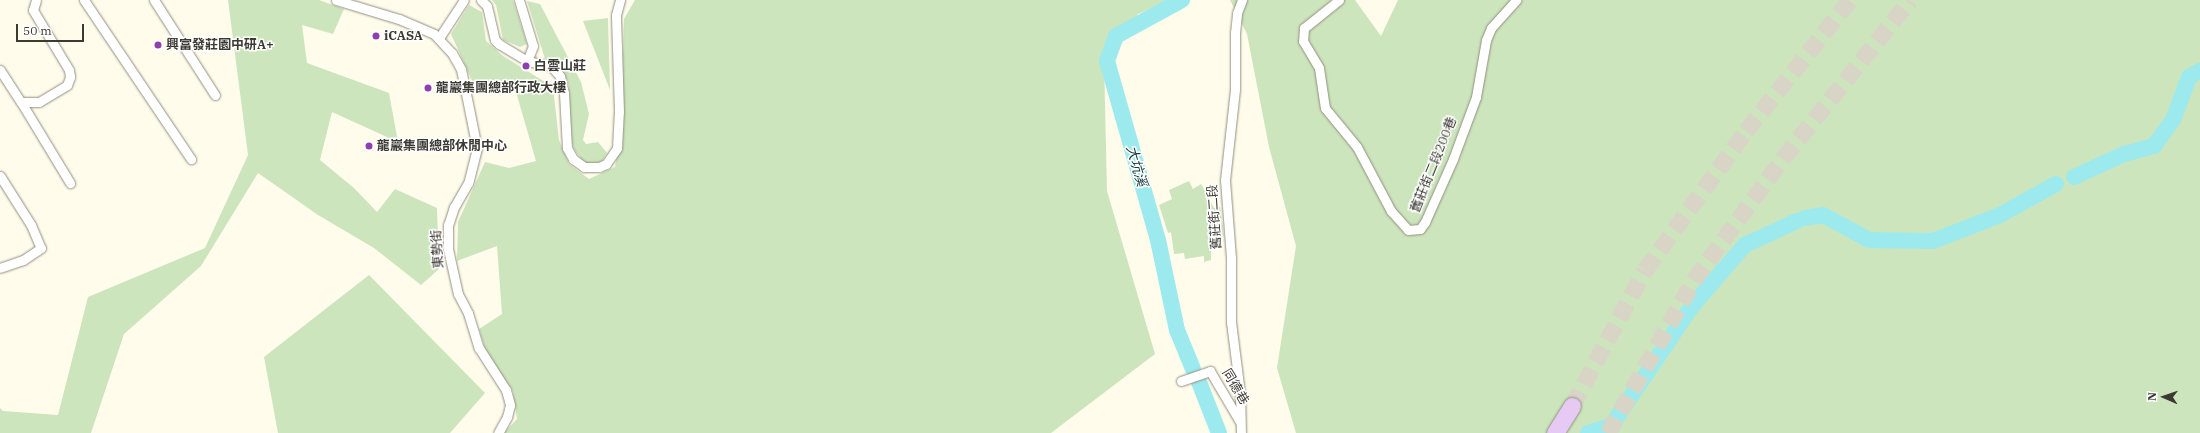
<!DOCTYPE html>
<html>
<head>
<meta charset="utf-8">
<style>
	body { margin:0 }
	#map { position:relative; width:2200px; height:433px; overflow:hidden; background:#fffceb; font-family:"IBM Plex Serif","Noto Sans TC",serif }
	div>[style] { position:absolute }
	.green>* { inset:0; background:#cce5bc }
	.river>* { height:16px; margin:-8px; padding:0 8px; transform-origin:8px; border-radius:8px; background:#9deaee }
	.highway-tunnel>* { height:17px; margin-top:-8.5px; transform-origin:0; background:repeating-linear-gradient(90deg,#d8d5c6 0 17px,transparent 0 25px) }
	.roads { filter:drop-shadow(0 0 1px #928f80) drop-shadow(0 0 1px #928f80) }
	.street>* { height:9px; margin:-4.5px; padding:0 4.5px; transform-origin:4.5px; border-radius:4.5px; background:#fff }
	.highway>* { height:17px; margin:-8.5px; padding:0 8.5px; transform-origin:8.5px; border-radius:8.5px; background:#e6caf4 }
	.dots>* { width:11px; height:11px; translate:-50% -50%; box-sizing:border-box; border:2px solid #fff; border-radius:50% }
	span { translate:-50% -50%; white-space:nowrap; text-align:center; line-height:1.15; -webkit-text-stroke:3px #fff; paint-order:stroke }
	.poi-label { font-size:13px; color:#3b3a33; font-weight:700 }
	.left { translate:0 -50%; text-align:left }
	.street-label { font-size:13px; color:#3b3a33 }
	.water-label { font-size:14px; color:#13393b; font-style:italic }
	.north { position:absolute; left:2144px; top:377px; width:40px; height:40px; -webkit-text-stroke:3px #fff; paint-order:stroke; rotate:272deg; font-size:11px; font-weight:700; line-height:16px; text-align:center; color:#3b3a33 }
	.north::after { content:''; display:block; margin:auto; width:14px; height:18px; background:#3b3a33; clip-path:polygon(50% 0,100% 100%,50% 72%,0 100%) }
	.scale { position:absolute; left:16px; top:24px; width:68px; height:18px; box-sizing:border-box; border:2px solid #3b3a33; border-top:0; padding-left:5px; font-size:12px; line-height:14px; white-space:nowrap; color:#3b3a33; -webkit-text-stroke:3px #fff; paint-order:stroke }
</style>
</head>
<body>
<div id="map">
	<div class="green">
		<i style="clip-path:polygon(228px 0,319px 0,344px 9px,333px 34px,302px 25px,307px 63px,389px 93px,398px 142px,332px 112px,320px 160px,354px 188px,377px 212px,395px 189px,437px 208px,439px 269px,421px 285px,374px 248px,318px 215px,258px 173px,201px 266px,124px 334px,91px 433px,0 433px,0 408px,3px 411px,58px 415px,88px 297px,205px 248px,248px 155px)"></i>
		<i style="clip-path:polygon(492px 0,513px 0,527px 44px,520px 47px,503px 40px,496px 5px)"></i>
		<i style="clip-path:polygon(635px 0,1170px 0,1138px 14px,1104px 61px,1107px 191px,1155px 354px,1051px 433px,504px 433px,517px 419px,513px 391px,487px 355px,479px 329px,502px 314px,497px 246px,457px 261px,458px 222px,485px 162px,509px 168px,536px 161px,514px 85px,488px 88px,474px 85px,451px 34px,469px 5px,482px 12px,486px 41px,503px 56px,553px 87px,559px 140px,569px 164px,589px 179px,615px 167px,621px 125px,624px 19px)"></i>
		<i style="clip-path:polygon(1230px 0,1355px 0,1381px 36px,1398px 0,2200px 0,2200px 433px,1296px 433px,1277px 368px,1296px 246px,1269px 147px,1247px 34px)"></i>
		<i style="clip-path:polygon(527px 1px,540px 4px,581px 82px,589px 114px,583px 140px,586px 144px,598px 142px,607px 153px,602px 161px,591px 165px,583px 161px,574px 149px,570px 137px,569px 85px,545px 59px)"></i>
		<i style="clip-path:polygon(608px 18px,610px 90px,583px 21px)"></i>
		<i style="clip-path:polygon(1189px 181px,1193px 189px,1201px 184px,1214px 208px,1220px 207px,1224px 236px,1211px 237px,1211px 260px,1204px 262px,1204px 256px,1185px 259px,1184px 253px,1174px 254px,1171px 232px,1168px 233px,1159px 205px,1172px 199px,1169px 190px)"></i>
		<i style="clip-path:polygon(369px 275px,485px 393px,450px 433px,278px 433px,264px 357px)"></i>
	</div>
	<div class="river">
		<i style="left:1182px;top:0;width:75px;rotate:151.4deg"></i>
		<i style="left:1116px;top:36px;width:27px;rotate:110deg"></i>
		<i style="left:1107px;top:61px;width:186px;rotate:74.1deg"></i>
		<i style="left:1158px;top:240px;width:92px;rotate:78.1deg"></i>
		<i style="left:1177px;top:330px;width:42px;rotate:67.7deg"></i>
		<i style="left:2074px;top:177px;width:55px;rotate:-24.7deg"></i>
		<i style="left:2124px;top:154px;width:31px;rotate:-15deg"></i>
		<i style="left:2154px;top:146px;width:32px;rotate:-54deg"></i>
		<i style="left:2173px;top:120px;width:46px;rotate:-69.6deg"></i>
		<i style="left:2189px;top:77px;width:13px;rotate:-29deg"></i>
		<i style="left:1805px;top:218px;width:18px;rotate:-9deg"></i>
		<i style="left:1823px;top:215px;width:52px;rotate:28.5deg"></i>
		<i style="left:1869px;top:240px;width:64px;rotate:0.9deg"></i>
		<i style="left:1933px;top:241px;width:72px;rotate:-21.2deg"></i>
		<i style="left:2000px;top:215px;width:64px;rotate:-29deg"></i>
		<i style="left:1199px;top:382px;width:55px;rotate:68.6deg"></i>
		<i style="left:1588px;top:433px;width:24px;rotate:-17deg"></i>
		<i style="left:1611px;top:426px;width:146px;rotate:-55.9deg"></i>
		<i style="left:1693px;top:305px;width:79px;rotate:-49.1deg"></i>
		<i style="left:1745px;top:245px;width:57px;rotate:-24.8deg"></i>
	</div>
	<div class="highway-tunnel">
		<i style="left:1572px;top:406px;width:154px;rotate:-61.8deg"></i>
		<i style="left:1645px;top:270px;width:172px;rotate:-54deg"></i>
		<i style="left:1746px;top:131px;width:167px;rotate:-51.6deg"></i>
		<i style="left:1608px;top:433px;width:176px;rotate:-60.7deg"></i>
		<i style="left:1694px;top:280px;width:151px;rotate:-53.9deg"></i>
		<i style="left:1783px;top:158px;width:203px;rotate:-51.2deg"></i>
	</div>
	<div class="roads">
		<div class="street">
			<i style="left:84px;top:0;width:192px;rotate:56.1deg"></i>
			<i style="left:154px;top:0;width:113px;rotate:57.3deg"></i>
			<i style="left:336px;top:0;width:66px;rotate:16.8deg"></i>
			<i style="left:399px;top:19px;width:38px;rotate:23deg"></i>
			<i style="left:434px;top:34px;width:26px;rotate:47deg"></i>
			<i style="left:452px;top:53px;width:18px;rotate:61deg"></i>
			<i style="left:461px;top:69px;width:81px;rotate:78.6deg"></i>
			<i style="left:477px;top:148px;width:36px;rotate:104deg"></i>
			<i style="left:468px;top:183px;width:28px;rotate:120deg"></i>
			<i style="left:454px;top:207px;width:19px;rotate:108deg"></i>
			<i style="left:448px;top:225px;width:24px;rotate:90deg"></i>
			<i style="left:448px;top:249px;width:46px;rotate:77.5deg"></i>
			<i style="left:458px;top:294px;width:21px;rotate:62deg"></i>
			<i style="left:468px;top:313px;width:37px;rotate:73deg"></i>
			<i style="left:479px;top:348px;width:50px;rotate:57.3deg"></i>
			<i style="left:506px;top:390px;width:16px;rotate:75deg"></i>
			<i style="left:510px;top:405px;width:12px;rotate:104deg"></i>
			<i style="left:507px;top:417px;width:18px;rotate:119deg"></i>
			<i style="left:481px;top:0;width:8px;rotate:45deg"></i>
			<i style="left:487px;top:6px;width:35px;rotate:77deg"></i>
			<i style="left:495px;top:40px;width:6px;rotate:45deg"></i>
			<i style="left:499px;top:44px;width:33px;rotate:31deg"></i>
			<i style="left:527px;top:61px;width:25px;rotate:12deg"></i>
			<i style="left:551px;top:66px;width:13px;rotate:48deg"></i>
			<i style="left:560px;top:76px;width:17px;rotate:77deg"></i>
			<i style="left:564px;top:93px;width:55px;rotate:86.9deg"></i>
			<i style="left:567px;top:148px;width:13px;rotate:61deg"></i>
			<i style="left:573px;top:159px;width:14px;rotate:36deg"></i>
			<i style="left:584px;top:167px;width:15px"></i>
			<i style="left:599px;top:167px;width:8px;rotate:-23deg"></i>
			<i style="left:606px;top:164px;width:19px;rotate:-55deg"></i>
			<i style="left:617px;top:148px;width:36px;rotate:-87deg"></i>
			<i style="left:619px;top:112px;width:97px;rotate:-91.8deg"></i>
			<i style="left:616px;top:15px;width:16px;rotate:-75deg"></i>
			<i style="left:519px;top:0;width:48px;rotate:73.1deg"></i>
			<i style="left:533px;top:46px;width:16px;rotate:112deg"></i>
			<i style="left:1339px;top:0;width:45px;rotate:141.3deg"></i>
			<i style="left:1304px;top:28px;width:13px;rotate:94deg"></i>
			<i style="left:1303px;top:41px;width:31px;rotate:59deg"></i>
			<i style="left:1319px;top:68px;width:40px;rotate:81.5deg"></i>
			<i style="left:1325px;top:108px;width:50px;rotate:50.6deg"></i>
			<i style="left:1357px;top:147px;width:72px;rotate:62deg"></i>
			<i style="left:1391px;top:211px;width:25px;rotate:48deg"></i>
			<i style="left:1408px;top:230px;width:12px;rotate:-5deg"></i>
			<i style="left:1420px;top:229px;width:9px;rotate:-54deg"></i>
			<i style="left:1425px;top:222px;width:69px;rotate:-66deg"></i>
			<i style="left:1453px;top:159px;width:66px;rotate:-69.6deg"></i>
			<i style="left:1476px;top:97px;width:58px;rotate:-80deg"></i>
			<i style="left:1486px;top:40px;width:13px;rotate:-67deg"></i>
			<i style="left:1491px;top:28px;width:38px;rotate:-48deg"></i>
			<i style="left:439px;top:38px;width:45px;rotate:-56.7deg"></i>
			<i style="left:0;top:70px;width:38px;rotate:57deg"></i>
			<i style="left:21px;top:102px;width:18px"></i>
			<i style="left:39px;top:102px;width:33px;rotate:-31deg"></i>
			<i style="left:67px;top:85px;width:9px;rotate:-69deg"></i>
			<i style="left:70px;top:77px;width:7px;rotate:-98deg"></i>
			<i style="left:69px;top:70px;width:70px;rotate:-121deg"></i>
			<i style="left:33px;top:10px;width:10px;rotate:-73deg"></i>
			<i style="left:21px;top:102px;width:95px;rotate:58.8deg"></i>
			<i style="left:0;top:176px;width:58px;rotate:57.7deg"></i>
			<i style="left:31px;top:225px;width:25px;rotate:67deg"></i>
			<i style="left:41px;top:248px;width:22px;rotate:146deg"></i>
			<i style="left:23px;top:260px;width:24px;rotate:161deg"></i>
			<i style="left:1181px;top:381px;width:31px;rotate:-19deg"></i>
			<i style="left:1210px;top:371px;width:59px;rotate:59.5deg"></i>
			<i style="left:1241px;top:433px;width:40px;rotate:-91.4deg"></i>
			<i style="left:1240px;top:393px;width:72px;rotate:-97.2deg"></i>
			<i style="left:1231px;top:322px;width:64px;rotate:-90deg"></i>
			<i style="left:1231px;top:258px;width:78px;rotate:-94.4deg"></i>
			<i style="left:1225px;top:180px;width:92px;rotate:-83.7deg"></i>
			<i style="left:1235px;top:89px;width:56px;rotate:-90deg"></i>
			<i style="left:1235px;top:33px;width:20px;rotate:-84deg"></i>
			<i style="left:1237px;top:13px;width:14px;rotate:-69deg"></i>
		</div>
		<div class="highway">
			<i style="left:1555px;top:433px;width:32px;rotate:-58deg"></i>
		</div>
	</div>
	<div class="dots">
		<i style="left:376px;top:36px;background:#8e3ead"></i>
		<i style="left:158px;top:45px;background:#8e3ead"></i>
		<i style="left:526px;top:66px;background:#8e3ead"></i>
		<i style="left:428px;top:88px;background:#8e3ead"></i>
		<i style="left:369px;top:146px;background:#8e3ead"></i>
	</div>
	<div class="poi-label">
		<span class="left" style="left:384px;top:36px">iCASA</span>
		<span class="left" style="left:166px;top:45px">興富發莊園中研A+</span>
		<span class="left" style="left:534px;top:66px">白雲山莊</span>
		<span class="left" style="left:436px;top:88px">龍巖集團總部行政大樓</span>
		<span class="left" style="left:377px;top:146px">龍巖集團總部休閒中心</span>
	</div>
	<div class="street-label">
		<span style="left:1434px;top:165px;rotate:-68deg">舊莊街二段200巷</span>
		<span style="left:1215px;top:217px;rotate:-94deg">舊莊街二段</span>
		<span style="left:438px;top:249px;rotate:-94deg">東勢街</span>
		<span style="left:1235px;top:387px;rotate:59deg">同德巷</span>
	</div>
	<div class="water-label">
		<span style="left:1137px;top:166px;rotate:74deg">大坑溪</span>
	</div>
	<div class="north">N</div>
	<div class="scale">50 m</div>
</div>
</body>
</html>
